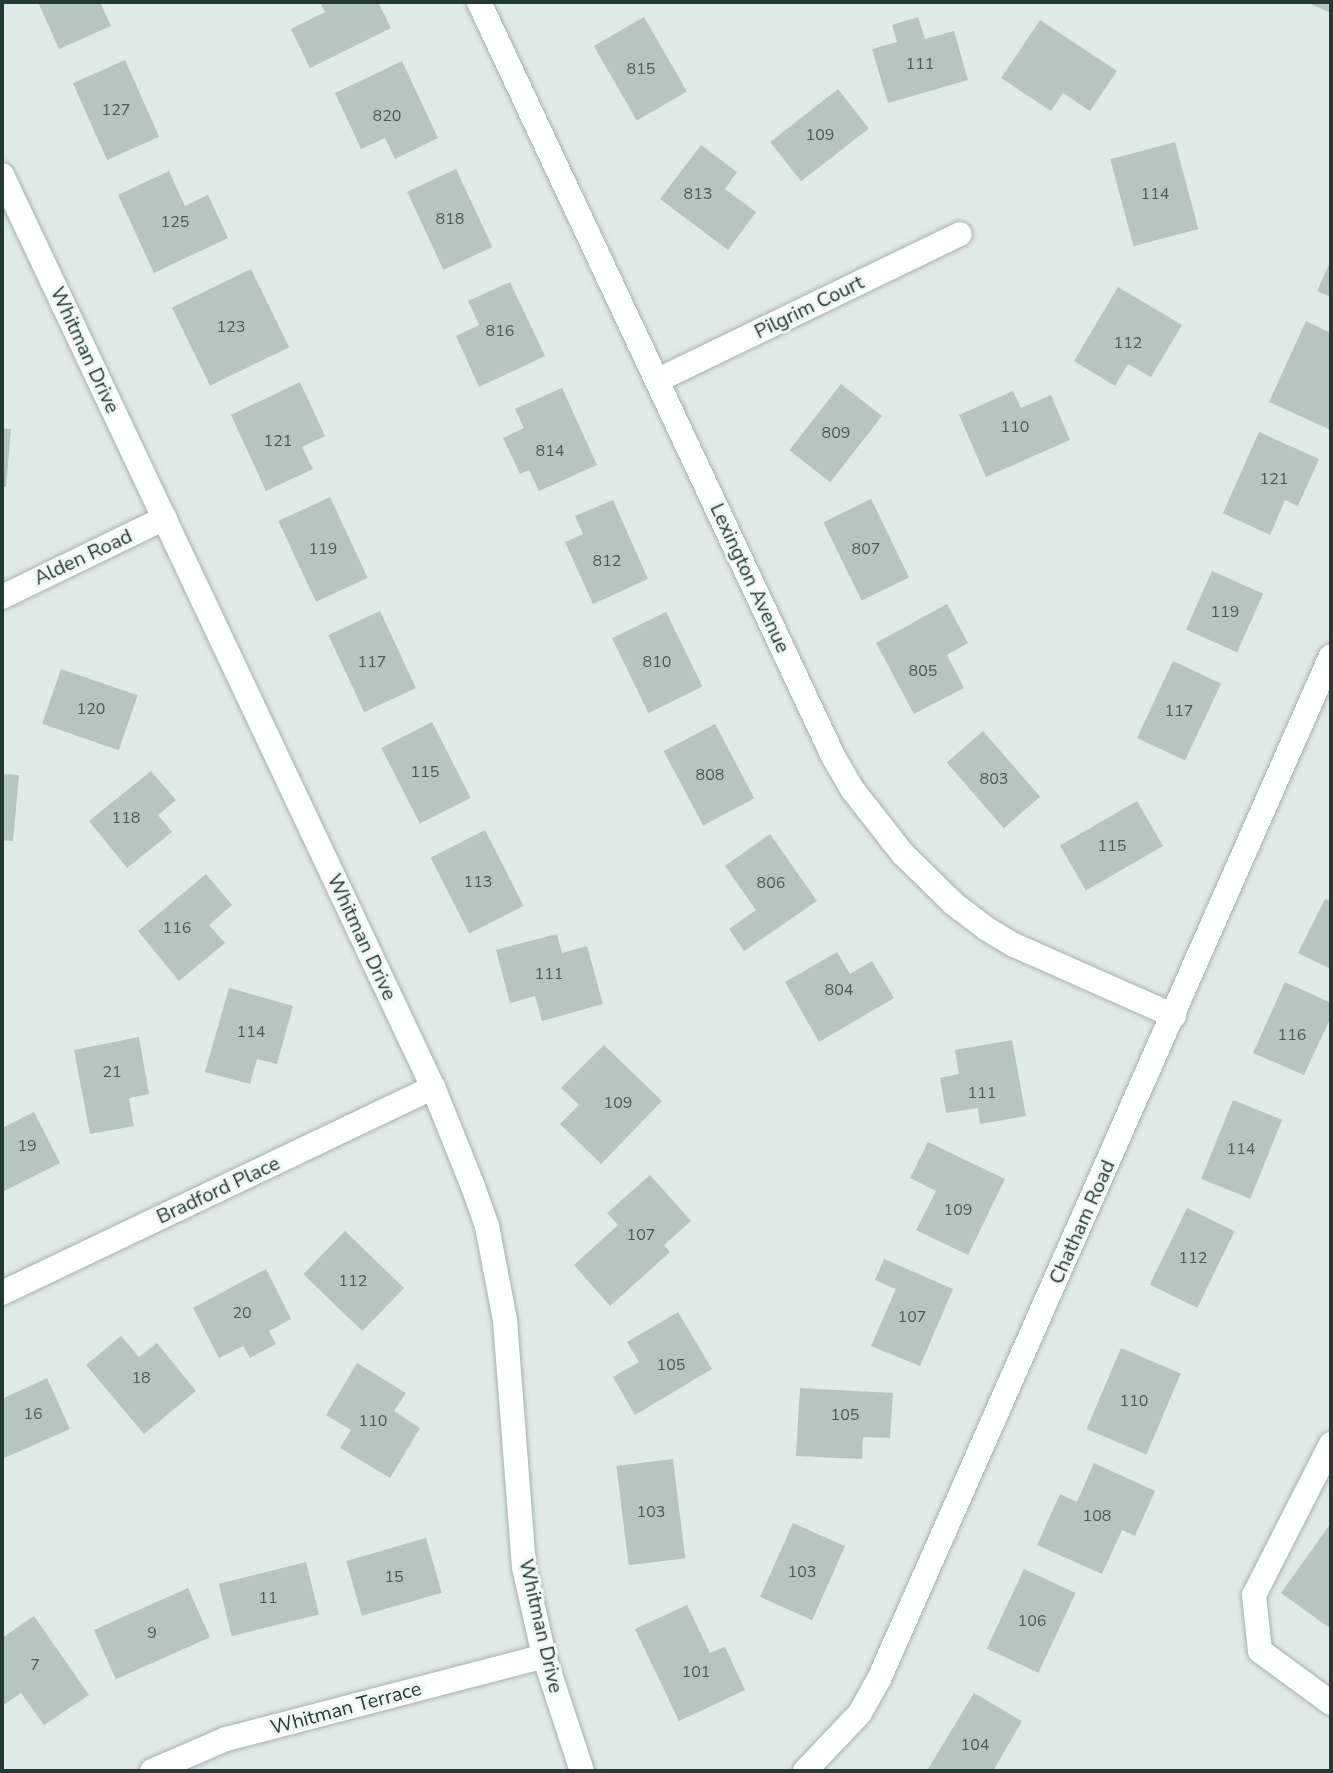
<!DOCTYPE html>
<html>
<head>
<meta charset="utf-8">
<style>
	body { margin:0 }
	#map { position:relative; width:1333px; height:1773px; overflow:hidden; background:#e0eae7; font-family:"Nunito Sans",sans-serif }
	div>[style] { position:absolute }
	.building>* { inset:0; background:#b6c5c0; transform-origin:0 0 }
	.roads { filter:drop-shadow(0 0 2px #a3b1ae) drop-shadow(0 0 2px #a3b1ae) }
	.minor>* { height:24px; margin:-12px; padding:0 12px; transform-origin:12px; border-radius:12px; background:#fff }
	span { translate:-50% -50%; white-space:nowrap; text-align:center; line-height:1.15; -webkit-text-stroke:6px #f0f7f4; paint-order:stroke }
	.number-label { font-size:16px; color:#475c58 }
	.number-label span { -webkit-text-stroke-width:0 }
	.street-label { font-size:20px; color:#223935 }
	.frame { position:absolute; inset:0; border:4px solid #223935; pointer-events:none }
</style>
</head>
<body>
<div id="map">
	<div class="building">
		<i style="clip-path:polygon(38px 2px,100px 2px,111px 26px,59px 49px)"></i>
		<i style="clip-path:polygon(320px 2px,378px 2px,391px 28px,310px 68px,291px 29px,325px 12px)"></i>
		<i style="clip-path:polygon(1306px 2px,1331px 2px,1331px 13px)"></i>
		<i style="left:644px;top:17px;width:86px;height:58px;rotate:60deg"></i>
		<i style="clip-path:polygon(918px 17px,925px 39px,954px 31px,968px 80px,888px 103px,872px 49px,897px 42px,892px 25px)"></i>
		<i style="clip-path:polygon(1040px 20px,1117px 71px,1090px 111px,1063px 93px,1051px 111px,1001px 78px)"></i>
		<i style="left:125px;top:60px;width:84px;height:57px;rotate:66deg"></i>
		<i style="clip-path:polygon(402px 61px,438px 138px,395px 159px,385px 138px,361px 149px,335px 93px)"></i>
		<i style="left:838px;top:89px;width:50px;height:86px;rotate:52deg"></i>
		<i style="left:1175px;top:142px;width:90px;height:67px;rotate:75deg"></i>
		<i style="clip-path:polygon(701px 145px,737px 172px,725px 189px,756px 212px,728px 250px,660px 199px)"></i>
		<i style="left:456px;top:169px;width:86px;height:54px;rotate:65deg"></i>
		<i style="clip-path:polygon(169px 171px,185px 206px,208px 195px,228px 238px,154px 273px,118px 195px)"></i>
		<i style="clip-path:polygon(1331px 260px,1331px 297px,1317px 291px)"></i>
		<i style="left:251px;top:269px;width:87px;height:88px;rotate:64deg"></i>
		<i style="clip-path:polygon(510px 282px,545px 356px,479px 387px,456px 336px,479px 325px,468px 301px)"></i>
		<i style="clip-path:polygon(1118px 287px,1182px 325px,1151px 377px,1128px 364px,1115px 386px,1074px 361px)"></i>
		<i style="clip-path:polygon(1306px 321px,1331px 333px,1331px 430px,1269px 402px)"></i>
		<i style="clip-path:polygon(300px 382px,325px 436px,302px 447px,313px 469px,266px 491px,231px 415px)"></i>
		<i style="left:841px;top:384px;width:52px;height:84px;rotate:38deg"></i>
		<i style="clip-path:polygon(562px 388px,597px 465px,539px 491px,529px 470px,520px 474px,503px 438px,524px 428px,515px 409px)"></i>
		<i style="clip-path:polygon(1013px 391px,1021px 408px,1051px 395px,1070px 440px,986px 477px,959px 415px)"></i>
		<i style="clip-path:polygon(2px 429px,11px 429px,6px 487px,2px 486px)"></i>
		<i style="clip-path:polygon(1259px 432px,1319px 459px,1298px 506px,1285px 500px,1270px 535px,1223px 513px)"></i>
		<i style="left:330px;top:497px;width:89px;height:57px;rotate:65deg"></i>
		<i style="left:871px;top:499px;width:87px;height:53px;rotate:64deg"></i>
		<i style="clip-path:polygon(613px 500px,648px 579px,593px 604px,565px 542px,583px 534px,575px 516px)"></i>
		<i style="left:1212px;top:571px;width:56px;height:64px;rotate:24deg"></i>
		<i style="clip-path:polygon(947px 604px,968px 643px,947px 655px,964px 688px,914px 714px,876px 643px)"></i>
		<i style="left:380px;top:611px;width:85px;height:57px;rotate:65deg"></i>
		<i style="left:666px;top:612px;width:83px;height:60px;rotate:64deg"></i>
		<i style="left:1173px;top:661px;width:53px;height:85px;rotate:25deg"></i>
		<i style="left:61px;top:669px;width:81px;height:58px;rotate:19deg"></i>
		<i style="left:432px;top:722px;width:85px;height:57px;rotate:63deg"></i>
		<i style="left:715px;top:724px;width:84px;height:58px;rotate:62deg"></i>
		<i style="left:983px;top:731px;width:87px;height:48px;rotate:49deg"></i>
		<i style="clip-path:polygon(151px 771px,176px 800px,158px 815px,172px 832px,127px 868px,89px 821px)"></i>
		<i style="clip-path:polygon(2px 774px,19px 775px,13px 841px,2px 840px)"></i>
		<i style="left:1137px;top:801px;width:52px;height:89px;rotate:60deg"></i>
		<i style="left:485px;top:830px;width:85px;height:61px;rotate:63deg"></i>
		<i style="clip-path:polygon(770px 834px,817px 901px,744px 951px,729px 929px,756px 910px,725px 866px)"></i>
		<i style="clip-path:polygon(206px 874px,232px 905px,209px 925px,225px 943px,179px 981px,138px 931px)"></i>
		<i style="clip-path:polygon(1325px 899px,1331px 902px,1331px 969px,1298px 953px)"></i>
		<i style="clip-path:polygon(557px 934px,562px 953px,587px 946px,603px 1004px,542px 1021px,535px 996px,510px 1003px,496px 950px)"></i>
		<i style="clip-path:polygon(837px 952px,850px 974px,872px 961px,894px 998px,819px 1042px,785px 982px)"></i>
		<i style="clip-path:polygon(1285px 982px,1331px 1003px,1331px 1017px,1304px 1075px,1253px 1053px)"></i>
		<i style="clip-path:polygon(229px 988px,293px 1006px,277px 1064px,257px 1059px,250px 1084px,205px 1072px)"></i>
		<i style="clip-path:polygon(139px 1037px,149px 1094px,129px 1098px,134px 1126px,90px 1134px,74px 1050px)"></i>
		<i style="clip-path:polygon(1012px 1040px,1026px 1116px,980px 1124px,978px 1108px,946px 1113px,940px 1078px,959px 1074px,955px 1050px)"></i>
		<i style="clip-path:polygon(604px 1045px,662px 1101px,601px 1164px,560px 1124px,579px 1105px,561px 1088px)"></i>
		<i style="left:1233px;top:1100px;width:53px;height:85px;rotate:22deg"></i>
		<i style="clip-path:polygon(34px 1112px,60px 1163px,2px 1192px,2px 1128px)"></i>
		<i style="clip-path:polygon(928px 1142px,1005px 1179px,968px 1255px,916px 1230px,936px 1191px,910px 1178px)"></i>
		<i style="clip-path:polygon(650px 1175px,691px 1221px,664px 1245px,670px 1252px,610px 1306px,574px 1265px,618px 1225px,607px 1213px)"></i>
		<i style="left:1187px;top:1208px;width:53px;height:85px;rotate:26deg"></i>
		<i style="left:345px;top:1231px;width:82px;height:60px;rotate:44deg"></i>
		<i style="clip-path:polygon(884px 1259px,953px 1289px,920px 1366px,871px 1346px,896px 1289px,875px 1280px)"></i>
		<i style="clip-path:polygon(266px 1269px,291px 1319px,269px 1331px,276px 1344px,250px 1358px,243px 1346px,219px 1358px,193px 1308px)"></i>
		<i style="clip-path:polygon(678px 1312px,712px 1369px,635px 1415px,613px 1377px,639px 1362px,627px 1342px)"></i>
		<i style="clip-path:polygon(121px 1336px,139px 1357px,157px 1343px,196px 1391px,144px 1434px,86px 1365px)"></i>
		<i style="left:1121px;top:1348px;width:65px;height:88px;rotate:23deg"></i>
		<i style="clip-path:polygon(357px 1363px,406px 1393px,394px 1411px,420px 1428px,390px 1478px,340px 1448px,351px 1430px,326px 1415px)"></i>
		<i style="clip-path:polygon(47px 1378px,70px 1429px,2px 1459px,2px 1399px)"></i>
		<i style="clip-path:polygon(800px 1388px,893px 1393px,890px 1438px,863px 1437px,862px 1459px,796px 1456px)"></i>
		<i style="left:673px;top:1459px;width:100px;height:57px;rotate:83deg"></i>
		<i style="clip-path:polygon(1094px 1463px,1155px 1491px,1135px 1536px,1122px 1530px,1102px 1574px,1037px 1545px,1060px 1494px,1077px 1502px)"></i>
		<i style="left:793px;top:1523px;width:57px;height:81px;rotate:24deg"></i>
		<i style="clip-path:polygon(1331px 1523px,1331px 1629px,1281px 1593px)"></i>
		<i style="left:426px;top:1538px;width:57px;height:83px;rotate:74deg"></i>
		<i style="left:306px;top:1562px;width:54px;height:90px;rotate:76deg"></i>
		<i style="left:1024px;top:1569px;width:57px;height:88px;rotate:25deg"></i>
		<i style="left:188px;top:1588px;width:54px;height:103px;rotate:66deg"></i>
		<i style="clip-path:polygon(687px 1605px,710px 1653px,725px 1647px,745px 1690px,679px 1721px,635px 1629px)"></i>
		<i style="clip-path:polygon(34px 1616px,89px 1695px,44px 1725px,21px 1693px,2px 1706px,2px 1638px)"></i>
		<i style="clip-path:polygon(974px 1693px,1022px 1721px,993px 1771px,931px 1771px,928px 1769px)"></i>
	</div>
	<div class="roads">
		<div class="minor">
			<i style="left:479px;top:2px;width:833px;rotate:64.85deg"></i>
			<i style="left:833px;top:756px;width:38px;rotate:60deg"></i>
			<i style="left:852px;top:789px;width:83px;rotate:51.9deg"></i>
			<i style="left:903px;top:854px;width:71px;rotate:44.4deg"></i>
			<i style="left:954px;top:904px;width:41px;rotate:37.1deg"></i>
			<i style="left:987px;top:929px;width:31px;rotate:31deg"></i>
			<i style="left:1014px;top:945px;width:175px;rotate:23.9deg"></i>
			<i style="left:2px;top:175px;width:1009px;rotate:64.71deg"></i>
			<i style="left:433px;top:1087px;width:105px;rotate:68.1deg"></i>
			<i style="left:472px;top:1184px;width:45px;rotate:70.3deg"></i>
			<i style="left:487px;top:1226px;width:96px;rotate:79.2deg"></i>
			<i style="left:505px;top:1320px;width:248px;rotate:85.6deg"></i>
			<i style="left:524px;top:1567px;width:91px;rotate:77.3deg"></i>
			<i style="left:544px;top:1656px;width:121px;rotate:71.7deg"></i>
			<i style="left:658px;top:380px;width:335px;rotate:-25.8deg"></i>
			<i style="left:2px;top:597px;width:181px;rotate:-25.9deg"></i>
			<i style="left:2px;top:1293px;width:478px;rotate:-25.5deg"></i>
			<i style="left:1331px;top:1444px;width:169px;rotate:117deg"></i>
			<i style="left:1254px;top:1595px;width:56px;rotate:83.9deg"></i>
			<i style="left:1260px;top:1651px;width:88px;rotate:36.2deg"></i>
			<i style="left:152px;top:1771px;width:81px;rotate:-23.4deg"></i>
			<i style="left:226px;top:1739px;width:329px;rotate:-14.6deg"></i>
			<i style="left:805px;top:1771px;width:80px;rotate:-46.5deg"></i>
			<i style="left:860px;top:1713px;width:39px;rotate:-61deg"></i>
			<i style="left:879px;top:1679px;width:1118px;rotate:-66.16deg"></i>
		</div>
	</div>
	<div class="number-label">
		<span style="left:920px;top:64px">111</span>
		<span style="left:641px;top:69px">815</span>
		<span style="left:116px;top:110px">127</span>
		<span style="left:387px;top:116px">820</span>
		<span style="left:820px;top:135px">109</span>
		<span style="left:698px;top:194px">813</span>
		<span style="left:1155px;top:194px">114</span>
		<span style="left:450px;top:219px">818</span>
		<span style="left:175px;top:222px">125</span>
		<span style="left:231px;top:327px">123</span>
		<span style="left:500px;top:331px">816</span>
		<span style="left:1128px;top:343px">112</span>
		<span style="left:1015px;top:427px">110</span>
		<span style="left:836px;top:433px">809</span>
		<span style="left:278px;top:441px">121</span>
		<span style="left:550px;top:451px">814</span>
		<span style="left:1274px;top:479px">121</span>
		<span style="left:323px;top:549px">119</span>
		<span style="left:866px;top:549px">807</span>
		<span style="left:607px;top:561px">812</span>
		<span style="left:1225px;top:612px">119</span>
		<span style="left:372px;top:662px">117</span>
		<span style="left:657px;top:662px">810</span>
		<span style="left:923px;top:671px">805</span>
		<span style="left:91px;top:709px">120</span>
		<span style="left:1179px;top:711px">117</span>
		<span style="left:425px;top:772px">115</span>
		<span style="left:710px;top:775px">808</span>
		<span style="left:994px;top:779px">803</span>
		<span style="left:126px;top:818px">118</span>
		<span style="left:1112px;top:846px">115</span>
		<span style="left:478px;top:882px">113</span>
		<span style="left:771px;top:883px">806</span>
		<span style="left:177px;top:928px">116</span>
		<span style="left:549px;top:974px">111</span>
		<span style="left:839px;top:990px">804</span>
		<span style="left:251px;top:1032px">114</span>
		<span style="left:1292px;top:1035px">116</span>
		<span style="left:112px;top:1072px">21</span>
		<span style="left:982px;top:1093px">111</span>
		<span style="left:618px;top:1103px">109</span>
		<span style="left:27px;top:1146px">19</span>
		<span style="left:1241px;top:1149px">114</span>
		<span style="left:958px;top:1210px">109</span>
		<span style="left:641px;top:1235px">107</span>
		<span style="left:1193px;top:1258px">112</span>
		<span style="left:353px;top:1281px">112</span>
		<span style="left:242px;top:1313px">20</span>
		<span style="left:912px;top:1317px">107</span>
		<span style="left:671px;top:1365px">105</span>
		<span style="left:141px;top:1378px">18</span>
		<span style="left:1134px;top:1401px">110</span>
		<span style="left:33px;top:1414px">16</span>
		<span style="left:845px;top:1415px">105</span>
		<span style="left:373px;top:1421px">110</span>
		<span style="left:651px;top:1512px">103</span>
		<span style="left:1097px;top:1516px">108</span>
		<span style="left:802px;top:1572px">103</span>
		<span style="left:394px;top:1577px">15</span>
		<span style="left:268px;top:1598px">11</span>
		<span style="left:1032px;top:1621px">106</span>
		<span style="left:152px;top:1633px">9</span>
		<span style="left:35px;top:1665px">7</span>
		<span style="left:696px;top:1672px">101</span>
		<span style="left:975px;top:1745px">104</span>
	</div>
	<div class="street-label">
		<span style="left:809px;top:307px;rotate:-26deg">Pilgrim Court</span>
		<span style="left:85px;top:350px;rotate:65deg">Whitman Drive</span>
		<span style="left:83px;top:557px;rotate:-25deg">Alden Road</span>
		<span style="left:750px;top:578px;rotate:65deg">Lexington Avenue</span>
		<span style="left:362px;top:937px;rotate:65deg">Whitman Drive</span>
		<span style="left:218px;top:1190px;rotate:-25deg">Bradford Place</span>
		<span style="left:1082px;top:1222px;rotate:-66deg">Chatham Road</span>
		<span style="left:541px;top:1626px;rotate:77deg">Whitman Drive</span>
		<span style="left:346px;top:1708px;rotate:-15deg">Whitman Terrace</span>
	</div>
	<div class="frame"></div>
</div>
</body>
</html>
